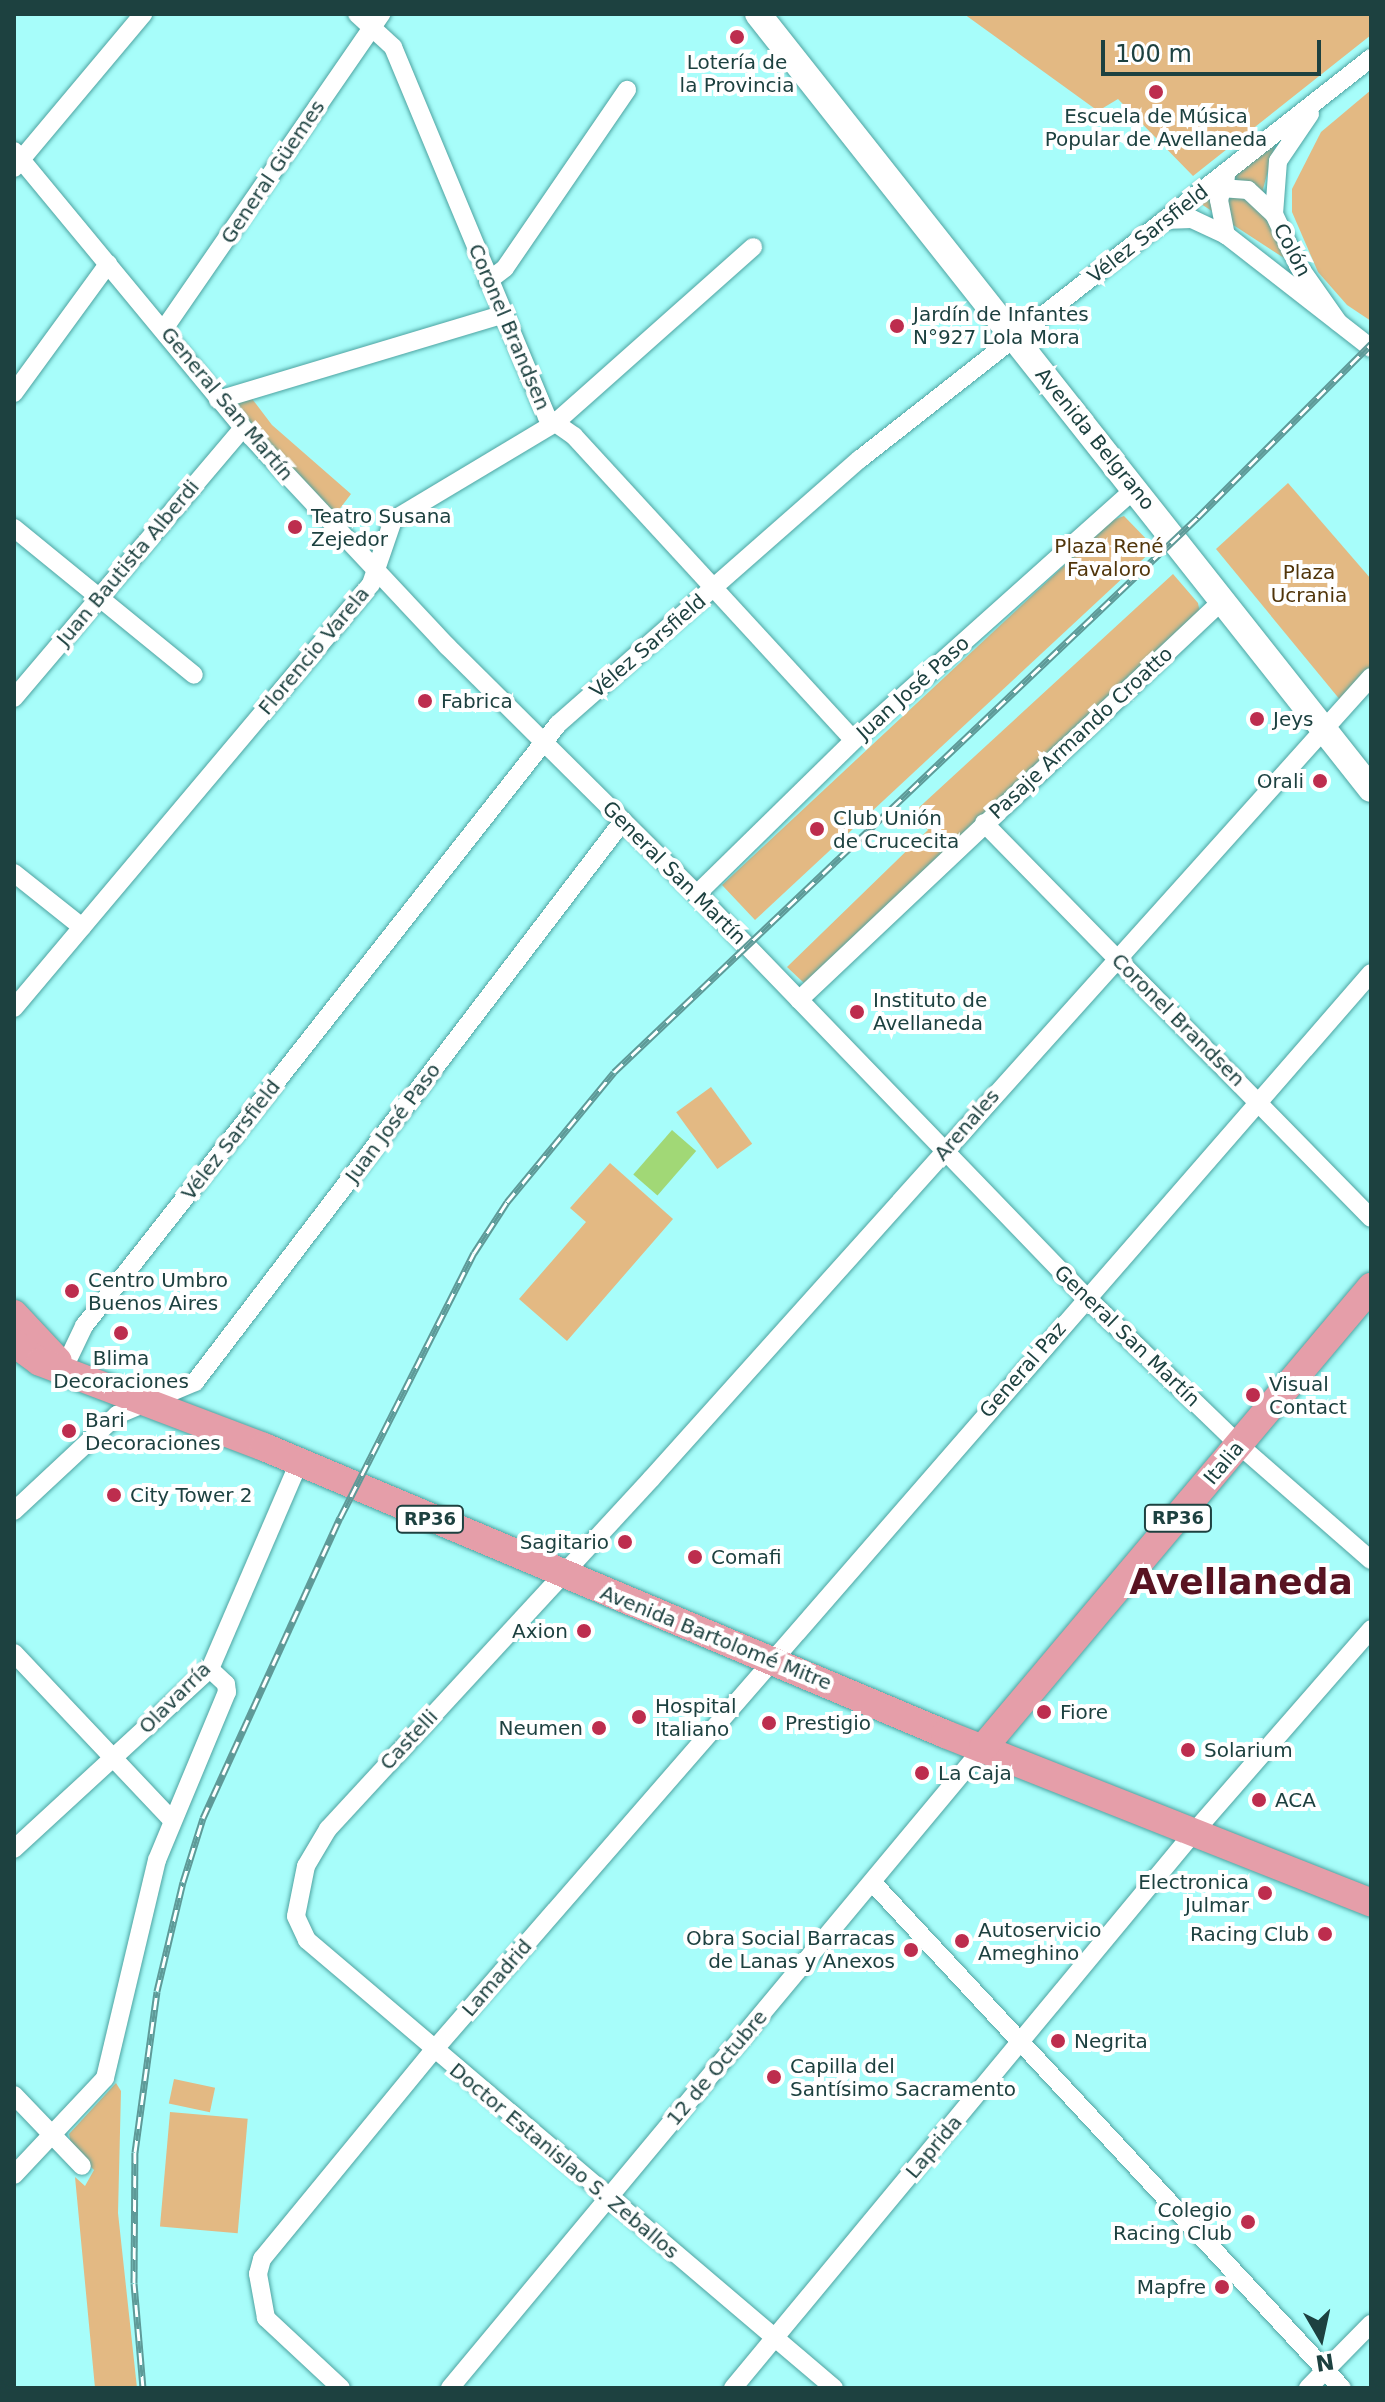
<!DOCTYPE html>
<html>
<head>
<meta charset="utf-8">
<style>
	body { margin:0 }
	#map { position:relative; width:1385px; height:2402px; overflow:hidden; background:#a7fdfa; font-family:"DejaVu Sans",sans-serif }
	div>[style] { position:absolute }
	.green>* { inset:0; background:#e3b983; transform-origin:0 0 }
	.water>* { inset:0; background:#a1d876; transform-origin:0 0 }
	.roads { filter:drop-shadow(0 0 2px #4ea3a1) drop-shadow(0 0 2px #4ea3a1) }
	.minor>* { height:18px; margin:-9px; padding:0 9px; transform-origin:9px; border-radius:9px; background:#fff }
	.secondary>* { height:26px; margin:-13px; padding:0 13px; transform-origin:13px; border-radius:13px; background:#fff }
	.primary>* { height:28px; margin:-14px; padding:0 14px; transform-origin:14px; border-radius:14px; background:#e59ea9 }
	.rail>* { height:7px; margin-top:-3.5px; transform-origin:0; background:repeating-linear-gradient(90deg,#fff 0 12px,#5e9a98 0 24px); box-sizing:border-box; border-block:2px solid #5e9a98 }
	.dots>* { width:22px; height:22px; translate:-50% -50%; box-sizing:border-box; border:4px solid #fff; border-radius:50% }
	span { translate:-50% -50%; white-space:nowrap; text-align:center; line-height:1.15; -webkit-text-stroke:8px #fff; paint-order:stroke }
	.shield-label span { padding:2px 6px; background:#fff; border:2px solid; border-radius:6px; -webkit-text-stroke-width:0 }
	.shield-label { font-size:18px; color:#1d4140; font-weight:700 }
	.poi-label { font-size:20px; color:#1d4140 }
	.left { translate:0 -50%; text-align:left }
	.right { translate:-100% -50%; text-align:right }
	.street-label { font-size:20px; color:#1d4140 }
	.park-label { font-size:20px; color:#51350a }
	.town-label { font-size:36px; color:#581322; font-weight:700 }
	.frame { position:absolute; inset:0; border:16px solid #1d4140; pointer-events:none }
	.north { position:absolute; left:1281px; top:2298px; width:80px; height:80px; -webkit-text-stroke:6px #fff; paint-order:stroke; rotate:171deg; font-size:22px; font-weight:700; line-height:32px; text-align:center; color:#1d4140 }
	.north::after { content:''; display:block; margin:auto; width:28px; height:36px; background:#1d4140; clip-path:polygon(50% 0,100% 100%,50% 72%,0 100%) }
	.scale { position:absolute; left:1101px; top:40px; width:220px; height:36px; box-sizing:border-box; border:4px solid #1d4140; border-top:0; padding-left:10px; font-size:24px; line-height:28px; white-space:nowrap; color:#1d4140; -webkit-text-stroke:6px #fff; paint-order:stroke }
</style>
</head>
<body>
<div id="map">
	<div class="green">
		<i style="clip-path:polygon(964px 14px,1371px 14px,1371px 35px,1193px 176px,1118px 99px,1098px 111px)"></i>
		<i style="clip-path:polygon(1371px 90px,1371px 321px,1347px 305px,1318px 272px,1292px 212px,1292px 189px,1321px 132px)"></i>
		<i style="clip-path:polygon(1277px 138px,1263px 189px,1284px 258px,1198px 202px)"></i>
		<i style="clip-path:polygon(250px 396px,272px 425px,351px 494px,335px 515px,234px 410px,235px 400px)"></i>
		<i style="clip-path:polygon(1288px 483px,1371px 579px,1371px 668px,1341px 701px,1216px 549px)"></i>
		<i style="clip-path:polygon(1124px 516px,1155px 548px,755px 920px,722px 885px,1113px 520px)"></i>
		<i style="clip-path:polygon(1173px 574px,1198px 603px,1200px 613px,805px 984px,787px 967px,928px 830px,913px 813px)"></i>
		<i style="left:711px;top:1087px;width:70px;height:43px;rotate:54deg"></i>
		<i style="clip-path:polygon(610px 1163px,673px 1219px,567px 1341px,519px 1299px,586px 1222px,570px 1208px)"></i>
		<i style="left:174px;top:2079px;width:42px;height:25px;rotate:12deg"></i>
		<i style="clip-path:polygon(116px 2083px,121px 2091px,118px 2213px,137px 2388px,95px 2388px,75px 2177px,85px 2186px,94px 2170px,72px 2148px,69px 2134px)"></i>
		<i style="left:170px;top:2112px;width:78px;height:115px;rotate:5deg"></i>
	</div>
	<div class="water">
		<i style="left:672px;top:1130px;width:32px;height:59px;rotate:41deg"></i>
	</div>
	<div class="roads">
		<div class="minor">
			<i style="left:357px;top:14px;width:49px;rotate:42.5deg"></i>
			<i style="left:393px;top:47px;width:401px;rotate:67.4deg"></i>
			<i style="left:547px;top:417px;width:33px;rotate:35deg"></i>
			<i style="left:574px;top:436px;width:413px;rotate:47.4deg"></i>
			<i style="left:1310px;top:114px;width:57px;rotate:124.2deg"></i>
			<i style="left:1278px;top:161px;width:53px;rotate:94.3deg"></i>
			<i style="left:1274px;top:214px;width:56px;rotate:64.8deg"></i>
			<i style="left:1298px;top:265px;width:70px;rotate:54.9deg"></i>
			<i style="left:14px;top:151px;width:359px;rotate:50.4deg"></i>
			<i style="left:243px;top:428px;width:299px;rotate:46.9deg"></i>
			<i style="left:447px;top:646px;width:352px;rotate:44.8deg"></i>
			<i style="left:697px;top:894px;width:560px;rotate:46.01deg"></i>
			<i style="left:1086px;top:1297px;width:213px;rotate:44deg"></i>
			<i style="left:1239px;top:1445px;width:175px;rotate:41.1deg"></i>
			<i style="left:14px;top:168px;width:201px;rotate:-50deg"></i>
			<i style="left:1226px;top:177px;width:24px;rotate:107deg"></i>
			<i style="left:1219px;top:200px;width:36px;rotate:79deg"></i>
			<i style="left:1207px;top:187px;width:41px;rotate:4.2deg"></i>
			<i style="left:1248px;top:190px;width:35px;rotate:43deg"></i>
			<i style="left:1164px;top:220px;width:28px;rotate:-2deg"></i>
			<i style="left:1192px;top:219px;width:38px;rotate:25deg"></i>
			<i style="left:1226px;top:235px;width:184px;rotate:37.9deg"></i>
			<i style="left:488px;top:281px;width:21px;rotate:-37deg"></i>
			<i style="left:505px;top:268px;width:216px;rotate:-55.6deg"></i>
			<i style="left:164px;top:329px;width:383px;rotate:-55.4deg"></i>
			<i style="left:14px;top:393px;width:160px;rotate:-53.9deg"></i>
			<i style="left:218px;top:400px;width:295px;rotate:-16.7deg"></i>
			<i style="left:14px;top:528px;width:232px;rotate:39.2deg"></i>
			<i style="left:14px;top:698px;width:354px;rotate:-49.7deg"></i>
			<i style="left:984px;top:823px;width:553px;rotate:45.59deg"></i>
			<i style="left:14px;top:873px;width:87px;rotate:38.5deg"></i>
			<i style="left:697px;top:894px;width:220px;rotate:-44.4deg"></i>
			<i style="left:854px;top:740px;width:377px;rotate:-41.8deg"></i>
			<i style="left:799px;top:1000px;width:584px;rotate:-43.34deg"></i>
			<i style="left:14px;top:1008px;width:554px;rotate:-49.9deg"></i>
			<i style="left:371px;top:584px;width:68px;rotate:-71deg"></i>
			<i style="left:393px;top:520px;width:189px;rotate:-30.9deg"></i>
			<i style="left:555px;top:423px;width:265px;rotate:-41.6deg"></i>
			<i style="left:64px;top:1368px;width:47px;rotate:-64.5deg"></i>
			<i style="left:84px;top:1326px;width:766px;rotate:-51.78deg"></i>
			<i style="left:558px;top:724px;width:402px;rotate:-41.3deg"></i>
			<i style="left:860px;top:459px;width:650px;rotate:-38.12deg"></i>
			<i style="left:14px;top:1511px;width:141px;rotate:-43deg"></i>
			<i style="left:117px;top:1415px;width:85px;rotate:-22.9deg"></i>
			<i style="left:195px;top:1382px;width:706px;rotate:-52.66deg"></i>
			<i style="left:14px;top:1653px;width:231px;rotate:46.6deg"></i>
			<i style="left:14px;top:1849px;width:266px;rotate:-42.6deg"></i>
			<i style="left:210px;top:1669px;width:225px;rotate:-66.7deg"></i>
			<i style="left:873px;top:1883px;width:689px;rotate:47.12deg"></i>
			<i style="left:14px;top:2095px;width:98px;rotate:46.2deg"></i>
			<i style="left:14px;top:2175px;width:133px;rotate:-46.8deg"></i>
			<i style="left:105px;top:2078px;width:224px;rotate:-76.6deg"></i>
			<i style="left:157px;top:1860px;width:182px;rotate:-67.4deg"></i>
			<i style="left:227px;top:1692px;width:8px;rotate:-97deg"></i>
			<i style="left:226px;top:1684px;width:22px;rotate:-137deg"></i>
			<i style="left:341px;top:2388px;width:103px;rotate:-137deg"></i>
			<i style="left:266px;top:2318px;width:45px;rotate:-100.3deg"></i>
			<i style="left:258px;top:2274px;width:16px;rotate:-75deg"></i>
			<i style="left:262px;top:2259px;width:269px;rotate:-50.6deg"></i>
			<i style="left:433px;top:2051px;width:1429px;rotate:-48.97deg"></i>
			<i style="left:450px;top:2388px;width:833px;rotate:-50.21deg"></i>
			<i style="left:733px;top:2388px;width:724px;rotate:-50.33deg"></i>
			<i style="left:1195px;top:1831px;width:268px;rotate:-48.9deg"></i>
			<i style="left:834px;top:2388px;width:692px;rotate:-139.63deg"></i>
			<i style="left:307px;top:1940px;width:26px;rotate:-115deg"></i>
			<i style="left:296px;top:1916px;width:51px;rotate:-78.7deg"></i>
			<i style="left:306px;top:1866px;width:43px;rotate:-59.3deg"></i>
			<i style="left:328px;top:1829px;width:476px;rotate:-47.3deg"></i>
			<i style="left:651px;top:1479px;width:1078px;rotate:-48.08deg"></i>
			<i style="left:1308px;top:2388px;width:90px;rotate:-45.5deg"></i>
		</div>
		<div class="secondary">
			<i style="left:758px;top:14px;width:988px;rotate:51.66deg"></i>
		</div>
		<div class="primary">
			<i style="left:14px;top:1314px;width:64px;rotate:46.9deg"></i>
			<i style="left:14px;top:1343px;width:32px;rotate:36deg"></i>
			<i style="left:40px;top:1362px;width:240px;rotate:20.8deg"></i>
			<i style="left:264px;top:1447px;width:739px;rotate:22.85deg"></i>
			<i style="left:945px;top:1734px;width:458px;rotate:21.6deg"></i>
			<i style="left:983px;top:1748px;width:603px;rotate:-49.91deg"></i>
		</div>
	</div>
	<div class="rail">
		<i style="left:143px;top:2388px;width:105px;rotate:-94.9deg"></i>
		<i style="left:134px;top:2283px;width:131px;rotate:-89.6deg"></i>
		<i style="left:135px;top:2152px;width:162px;rotate:-82.2deg"></i>
		<i style="left:157px;top:1991px;width:112px;rotate:-76.6deg"></i>
		<i style="left:183px;top:1882px;width:67px;rotate:-72.6deg"></i>
		<i style="left:203px;top:1818px;width:330px;rotate:-65.5deg"></i>
		<i style="left:340px;top:1518px;width:297px;rotate:-63.2deg"></i>
		<i style="left:474px;top:1253px;width:61px;rotate:-57.1deg"></i>
		<i style="left:507px;top:1202px;width:168px;rotate:-50.5deg"></i>
		<i style="left:614px;top:1072px;width:806px;rotate:-43.54deg"></i>
		<i style="left:1198px;top:517px;width:245px;rotate:-45deg"></i>
	</div>
	<div class="dots">
		<i style="left:737px;top:37px;background:#bd2d4e"></i>
		<i style="left:1156px;top:92px;background:#bd2d4e"></i>
		<i style="left:897px;top:326px;background:#bd2d4e"></i>
		<i style="left:295px;top:527px;background:#bd2d4e"></i>
		<i style="left:425px;top:701px;background:#bd2d4e"></i>
		<i style="left:1257px;top:719px;background:#bd2d4e"></i>
		<i style="left:1320px;top:781px;background:#bd2d4e"></i>
		<i style="left:817px;top:829px;background:#bd2d4e"></i>
		<i style="left:857px;top:1012px;background:#bd2d4e"></i>
		<i style="left:72px;top:1291px;background:#bd2d4e"></i>
		<i style="left:121px;top:1333px;background:#bd2d4e"></i>
		<i style="left:1253px;top:1395px;background:#bd2d4e"></i>
		<i style="left:69px;top:1431px;background:#bd2d4e"></i>
		<i style="left:114px;top:1495px;background:#bd2d4e"></i>
		<i style="left:625px;top:1542px;background:#bd2d4e"></i>
		<i style="left:695px;top:1557px;background:#bd2d4e"></i>
		<i style="left:584px;top:1631px;background:#bd2d4e"></i>
		<i style="left:1044px;top:1712px;background:#bd2d4e"></i>
		<i style="left:639px;top:1717px;background:#bd2d4e"></i>
		<i style="left:769px;top:1723px;background:#bd2d4e"></i>
		<i style="left:599px;top:1728px;background:#bd2d4e"></i>
		<i style="left:1188px;top:1750px;background:#bd2d4e"></i>
		<i style="left:922px;top:1773px;background:#bd2d4e"></i>
		<i style="left:1259px;top:1800px;background:#bd2d4e"></i>
		<i style="left:1265px;top:1893px;background:#bd2d4e"></i>
		<i style="left:1325px;top:1934px;background:#bd2d4e"></i>
		<i style="left:962px;top:1941px;background:#bd2d4e"></i>
		<i style="left:911px;top:1950px;background:#bd2d4e"></i>
		<i style="left:1058px;top:2041px;background:#bd2d4e"></i>
		<i style="left:774px;top:2077px;background:#bd2d4e"></i>
		<i style="left:1248px;top:2222px;background:#bd2d4e"></i>
		<i style="left:1222px;top:2287px;background:#bd2d4e"></i>
	</div>
	<div class="shield-label">
		<span style="left:1178px;top:1518px">RP36</span>
		<span style="left:430px;top:1519px">RP36</span>
	</div>
	<div class="poi-label">
		<span style="left:737px;top:74px">Lotería de<br>la Provincia</span>
		<span style="left:1156px;top:128px">Escuela de Música<br>Popular de Avellaneda</span>
		<span class="left" style="left:913px;top:326px">Jardín de Infantes<br>N°927 Lola Mora</span>
		<span class="left" style="left:311px;top:528px">Teatro Susana<br>Zejedor</span>
		<span class="left" style="left:441px;top:701px">Fabrica</span>
		<span class="left" style="left:1273px;top:719px">Jeys</span>
		<span class="right" style="left:1304px;top:781px">Orali</span>
		<span class="left" style="left:833px;top:830px">Club Unión<br>de Crucecita</span>
		<span class="left" style="left:873px;top:1012px">Instituto de<br>Avellaneda</span>
		<span class="left" style="left:88px;top:1292px">Centro Umbro<br>Buenos Aires</span>
		<span style="left:121px;top:1370px">Blima<br>Decoraciones</span>
		<span class="left" style="left:1269px;top:1396px">Visual<br>Contact</span>
		<span class="left" style="left:85px;top:1432px">Bari<br>Decoraciones</span>
		<span class="left" style="left:130px;top:1495px">City Tower 2</span>
		<span class="right" style="left:609px;top:1542px">Sagitario</span>
		<span class="left" style="left:711px;top:1557px">Comafi</span>
		<span class="right" style="left:568px;top:1631px">Axion</span>
		<span class="left" style="left:655px;top:1718px">Hospital<br>Italiano</span>
		<span class="left" style="left:1060px;top:1712px">Fiore</span>
		<span class="left" style="left:785px;top:1723px">Prestigio</span>
		<span class="right" style="left:583px;top:1728px">Neumen</span>
		<span class="left" style="left:1204px;top:1750px">Solarium</span>
		<span class="left" style="left:938px;top:1773px">La Caja</span>
		<span class="left" style="left:1275px;top:1800px">ACA</span>
		<span class="right" style="left:1249px;top:1894px">Electronica<br>Julmar</span>
		<span class="left" style="left:978px;top:1942px">Autoservicio<br>Ameghino</span>
		<span class="right" style="left:1309px;top:1934px">Racing Club</span>
		<span class="right" style="left:895px;top:1950px">Obra Social Barracas<br>de Lanas y Anexos</span>
		<span class="left" style="left:1074px;top:2041px">Negrita</span>
		<span class="left" style="left:790px;top:2078px">Capilla del<br>Santísimo Sacramento</span>
		<span class="right" style="left:1232px;top:2222px">Colegio<br>Racing Club</span>
		<span class="right" style="left:1206px;top:2287px">Mapfre</span>
	</div>
	<div class="street-label">
		<span style="left:273px;top:172px;rotate:-56deg">General Güemes</span>
		<span style="left:1148px;top:234px;rotate:-38deg">Vélez Sarsfield</span>
		<span style="left:1292px;top:250px;rotate:62deg">Colón</span>
		<span style="left:509px;top:327px;rotate:67deg">Coronel Brandsen</span>
		<span style="left:227px;top:404px;rotate:50deg">General San Martín</span>
		<span style="left:1095px;top:439px;rotate:51deg">Avenida Belgrano</span>
		<span style="left:128px;top:563px;rotate:-50deg">Juan Bautista Alberdi</span>
		<span style="left:648px;top:646px;rotate:-41deg">Vélez Sarsfield</span>
		<span style="left:314px;top:651px;rotate:-50deg">Florencio Varela</span>
		<span style="left:913px;top:688px;rotate:-42deg">Juan José Paso</span>
		<span style="left:1081px;top:733px;rotate:-43deg">Pasaje Armando Croatto</span>
		<span style="left:674px;top:873px;rotate:45deg">General San Martín</span>
		<span style="left:1178px;top:1020px;rotate:45deg">Coronel Brandsen</span>
		<span style="left:393px;top:1123px;rotate:-53deg">Juan José Paso</span>
		<span style="left:967px;top:1125px;rotate:-49deg">Arenales</span>
		<span style="left:231px;top:1140px;rotate:-52deg">Vélez Sarsfield</span>
		<span style="left:1127px;top:1336px;rotate:44deg">General San Martín</span>
		<span style="left:1023px;top:1370px;rotate:-49deg">General Paz</span>
		<span style="left:1224px;top:1463px;rotate:-50deg">Italia</span>
		<span style="left:716px;top:1638px;rotate:22deg">Avenida Bartolomé Mitre</span>
		<span style="left:175px;top:1698px;rotate:-45deg">Olavarría</span>
		<span style="left:409px;top:1740px;rotate:-47deg">Castelli</span>
		<span style="left:497px;top:1978px;rotate:-49deg">Lamadrid</span>
		<span style="left:717px;top:2068px;rotate:-50deg">12 de Octubre</span>
		<span style="left:934px;top:2147px;rotate:-50deg">Laprida</span>
		<span style="left:564px;top:2161px;rotate:40deg">Doctor Estanislao S. Zeballos</span>
	</div>
	<div class="park-label">
		<span style="left:1109px;top:558px">Plaza René<br>Favaloro</span>
		<span style="left:1309px;top:584px">Plaza<br>Ucrania</span>
	</div>
	<div class="town-label">
		<span style="left:1241px;top:1582px">Avellaneda</span>
	</div>
	<div class="frame"></div>
	<div class="north">N</div>
	<div class="scale">100 m</div>
</div>
</body>
</html>
